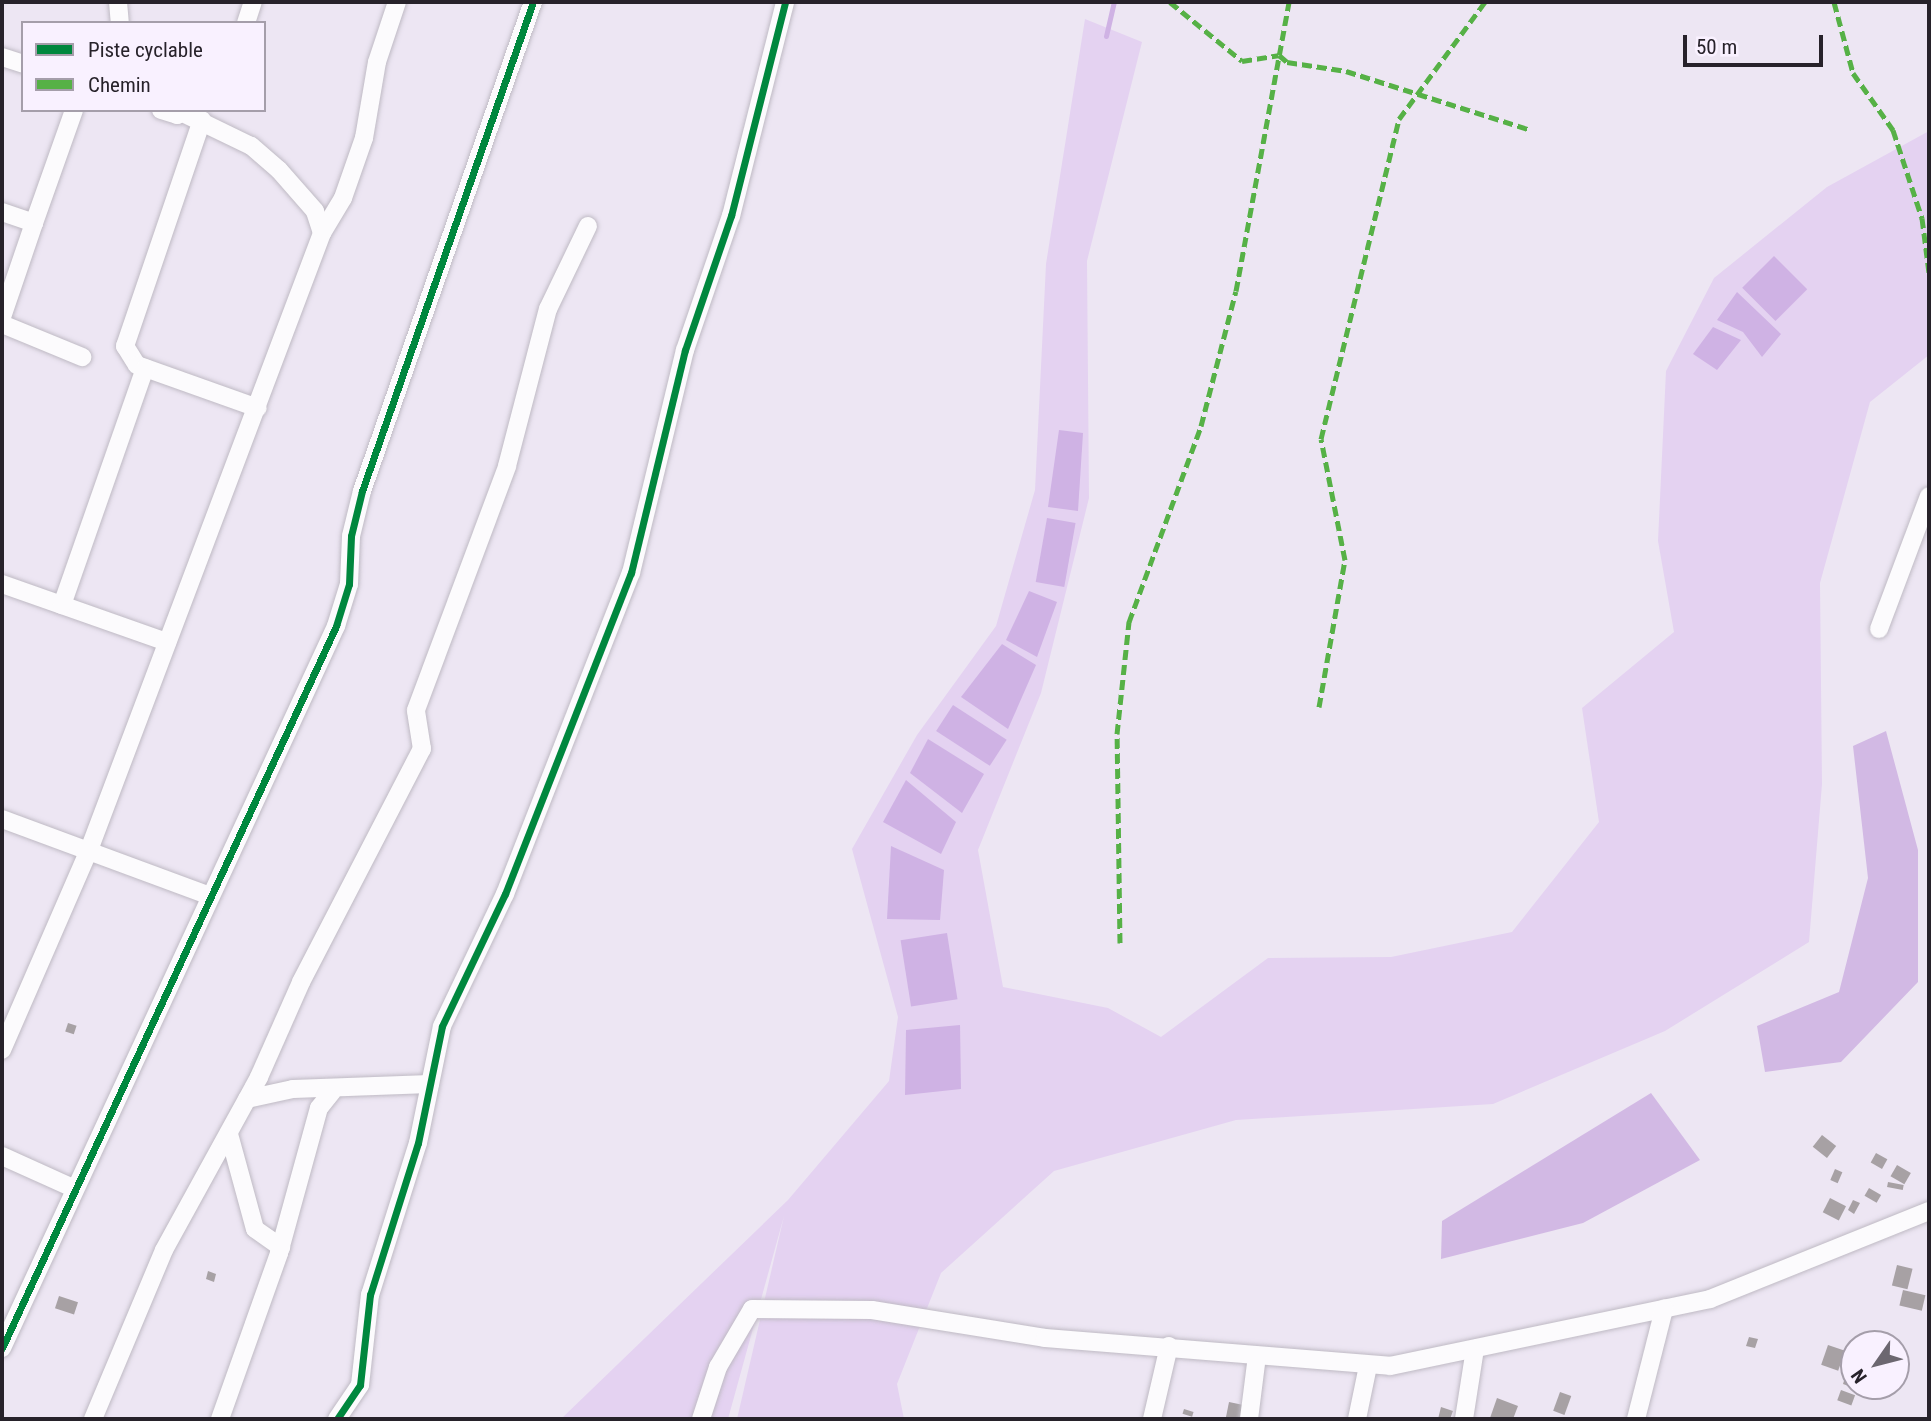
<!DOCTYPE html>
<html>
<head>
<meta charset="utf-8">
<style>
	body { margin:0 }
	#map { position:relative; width:1931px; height:1421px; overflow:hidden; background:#ede6f3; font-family:"Roboto Condensed",sans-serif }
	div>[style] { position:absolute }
	.green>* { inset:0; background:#e4d2f1 }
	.forest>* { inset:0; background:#d2b9e4 }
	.water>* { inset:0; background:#cfb2e4; transform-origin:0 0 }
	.stream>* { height:5px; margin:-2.5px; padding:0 2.5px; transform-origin:2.5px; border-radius:2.5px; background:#cfb2e4 }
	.building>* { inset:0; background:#a7a1a4; transform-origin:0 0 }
	.roads { filter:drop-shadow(0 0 2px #bfbac4) drop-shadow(0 0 2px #bfbac4) }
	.street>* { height:18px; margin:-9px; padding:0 9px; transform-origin:9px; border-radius:9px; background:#fcfbfd }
	.quiet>* { height:5px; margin-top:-2.5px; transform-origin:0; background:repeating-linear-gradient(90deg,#56b146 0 10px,transparent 0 15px) }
	.cycleway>* { height:7px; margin:-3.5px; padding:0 3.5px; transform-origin:3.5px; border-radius:3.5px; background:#00873e }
	span { translate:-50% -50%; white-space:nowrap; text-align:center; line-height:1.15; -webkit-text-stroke:6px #f9f1ff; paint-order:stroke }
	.frame { position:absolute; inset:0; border:4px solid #27222a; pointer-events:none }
	.legend { position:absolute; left:21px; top:21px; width:245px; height:91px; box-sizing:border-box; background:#f9f1ff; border:2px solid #a59eaa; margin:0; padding:9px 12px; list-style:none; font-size:21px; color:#27222a }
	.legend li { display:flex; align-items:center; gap:14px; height:35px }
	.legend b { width:35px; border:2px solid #a59eaa }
	.north { position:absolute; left:1840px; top:1330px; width:70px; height:70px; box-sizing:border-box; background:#f9f1ff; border:2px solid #a59eaa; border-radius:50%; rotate:235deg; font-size:19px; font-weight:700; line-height:28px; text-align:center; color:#27222a }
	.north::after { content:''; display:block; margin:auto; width:24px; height:32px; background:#6c6770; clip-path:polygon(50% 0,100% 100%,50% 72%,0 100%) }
	.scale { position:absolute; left:1683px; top:35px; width:140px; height:32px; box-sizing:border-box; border:4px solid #27222a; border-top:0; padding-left:9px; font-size:21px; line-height:24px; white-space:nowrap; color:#27222a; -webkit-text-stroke:5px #f9f1ff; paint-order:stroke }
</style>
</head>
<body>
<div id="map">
	<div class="green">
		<i style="clip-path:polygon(1085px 19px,1142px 42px,1087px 261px,1089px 498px,1041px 693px,978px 850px,1003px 987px,1108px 1008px,1161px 1037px,1268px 958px,1391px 957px,1512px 932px,1599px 822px,1582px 708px,1674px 632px,1658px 541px,1666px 371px,1714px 278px,1827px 187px,1929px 131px,1929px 355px,1870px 402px,1820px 583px,1822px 784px,1809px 942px,1665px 1031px,1493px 1104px,1236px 1120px,1054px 1171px,941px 1273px,897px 1384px,904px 1419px,737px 1419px,784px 1216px,728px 1419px,561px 1419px,788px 1200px,889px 1081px,898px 1017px,852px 849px,917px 735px,996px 626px,1035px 490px,1046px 264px)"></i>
	</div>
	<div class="forest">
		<i style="clip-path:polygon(1886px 731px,1918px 850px,1918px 982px,1841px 1062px,1765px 1072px,1757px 1026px,1839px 992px,1868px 878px,1853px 746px)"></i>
		<i style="clip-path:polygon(1651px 1093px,1700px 1160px,1583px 1223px,1441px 1259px,1442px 1221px)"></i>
	</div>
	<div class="water">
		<i style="left:1774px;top:256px;width:47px;height:45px;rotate:45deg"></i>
		<i style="clip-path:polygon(1737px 292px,1781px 334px,1762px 357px,1743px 332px,1717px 320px)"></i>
		<i style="clip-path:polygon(1713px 327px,1741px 340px,1717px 370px,1693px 354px)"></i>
		<i style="clip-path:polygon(1059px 430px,1083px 433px,1078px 511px,1048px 507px)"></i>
		<i style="left:1047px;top:518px;width:29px;height:65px;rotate:10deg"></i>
		<i style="clip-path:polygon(1029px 591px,1057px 602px,1037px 657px,1006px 640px)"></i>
		<i style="clip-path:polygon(1002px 644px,1036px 665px,1008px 729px,961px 697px)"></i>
		<i style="left:953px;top:705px;width:64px;height:31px;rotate:33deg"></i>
		<i style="clip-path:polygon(928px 739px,984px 774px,962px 813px,910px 773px)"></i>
		<i style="clip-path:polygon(906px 780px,956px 822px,941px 854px,883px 822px)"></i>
		<i style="clip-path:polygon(891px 846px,944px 870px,940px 920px,887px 919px)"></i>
		<i style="left:947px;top:933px;width:67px;height:47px;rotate:81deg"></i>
		<i style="clip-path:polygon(960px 1025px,961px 1089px,905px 1095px,906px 1030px)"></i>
	</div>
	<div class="stream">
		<i style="left:1106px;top:36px;width:35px;rotate:-77deg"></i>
	</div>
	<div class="building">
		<i style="left:68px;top:1023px;width:9px;height:9px;rotate:18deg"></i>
		<i style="left:1822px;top:1135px;width:18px;height:15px;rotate:38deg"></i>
		<i style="left:1876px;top:1153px;width:13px;height:11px;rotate:29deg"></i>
		<i style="left:1897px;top:1165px;width:16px;height:13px;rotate:30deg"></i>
		<i style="left:1835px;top:1169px;width:8px;height:12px;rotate:23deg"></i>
		<i style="left:1888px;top:1182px;width:16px;height:5px;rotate:11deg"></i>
		<i style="left:1869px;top:1188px;width:14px;height:9px;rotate:30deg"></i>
		<i style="left:1830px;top:1198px;width:18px;height:16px;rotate:27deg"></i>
		<i style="clip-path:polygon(1853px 1200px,1860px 1203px,1854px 1214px,1848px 1210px)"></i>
		<i style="left:1897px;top:1265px;width:16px;height:21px;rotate:14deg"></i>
		<i style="clip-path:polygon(208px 1271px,216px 1274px,214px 1282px,206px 1279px)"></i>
		<i style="left:1903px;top:1290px;width:23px;height:16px;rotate:13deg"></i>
		<i style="left:59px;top:1296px;width:20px;height:13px;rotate:18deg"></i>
		<i style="clip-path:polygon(1749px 1337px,1758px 1339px,1755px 1348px,1746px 1346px)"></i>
		<i style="left:1828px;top:1345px;width:18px;height:21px;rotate:19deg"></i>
		<i style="clip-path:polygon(1847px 1371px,1854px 1373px,1857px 1389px,1843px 1384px)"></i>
		<i style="left:1841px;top:1390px;width:15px;height:11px;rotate:20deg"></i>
		<i style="left:1560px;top:1392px;width:12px;height:20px;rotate:20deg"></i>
		<i style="clip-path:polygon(1497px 1398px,1518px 1406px,1513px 1419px,1490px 1418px)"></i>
		<i style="clip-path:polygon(1229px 1402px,1248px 1406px,1241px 1419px,1226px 1417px)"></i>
		<i style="clip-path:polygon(1441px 1407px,1453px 1411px,1450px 1419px,1438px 1419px)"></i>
		<i style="left:1184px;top:1409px;width:10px;height:5px;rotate:17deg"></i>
	</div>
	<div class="roads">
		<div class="street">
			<i style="left:118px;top:2px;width:21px;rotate:85deg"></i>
			<i style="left:246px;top:23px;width:22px;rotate:-72deg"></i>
			<i style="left:2px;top:57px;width:22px;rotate:18deg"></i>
			<i style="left:161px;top:110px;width:17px;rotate:17deg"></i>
			<i style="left:177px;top:115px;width:8px;rotate:-40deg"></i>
			<i style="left:202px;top:120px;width:239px;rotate:108.8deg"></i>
			<i style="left:125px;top:346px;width:22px;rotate:58deg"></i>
			<i style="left:137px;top:365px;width:128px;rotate:19.6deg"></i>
			<i style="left:2px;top:212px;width:34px;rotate:19deg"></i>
			<i style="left:34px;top:223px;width:120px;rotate:-70.5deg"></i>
			<i style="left:322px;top:233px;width:41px;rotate:-59deg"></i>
			<i style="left:343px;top:198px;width:64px;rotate:-70.7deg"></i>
			<i style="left:364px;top:138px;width:77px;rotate:-80.3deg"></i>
			<i style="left:377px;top:62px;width:63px;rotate:-71.6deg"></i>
			<i style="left:2px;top:317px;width:99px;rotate:-71.2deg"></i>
			<i style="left:2px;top:324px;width:87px;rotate:22.4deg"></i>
			<i style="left:2px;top:584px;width:175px;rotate:19.4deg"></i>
			<i style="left:62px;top:605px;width:251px;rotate:-70.7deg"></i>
			<i style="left:1879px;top:629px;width:142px;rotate:-69.4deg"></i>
			<i style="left:2px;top:819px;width:222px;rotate:20.3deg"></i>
			<i style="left:2px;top:1050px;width:218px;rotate:-66.5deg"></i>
			<i style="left:89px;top:850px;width:660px;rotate:-69.31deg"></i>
			<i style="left:322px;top:233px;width:23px;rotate:-108deg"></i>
			<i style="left:315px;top:211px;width:55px;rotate:-131.3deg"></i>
			<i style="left:279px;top:170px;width:37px;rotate:-139deg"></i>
			<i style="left:251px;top:146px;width:76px;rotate:-154.1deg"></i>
			<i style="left:247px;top:1099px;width:47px;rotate:-12.3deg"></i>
			<i style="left:293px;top:1089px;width:137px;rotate:-2.1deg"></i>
			<i style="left:229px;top:1134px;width:98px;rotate:74.7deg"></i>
			<i style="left:255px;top:1229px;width:32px;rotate:35deg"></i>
			<i style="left:2px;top:1156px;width:80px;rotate:24.3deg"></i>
			<i style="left:2px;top:1348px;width:796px;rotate:-65.17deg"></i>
			<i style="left:336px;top:626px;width:44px;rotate:-72.8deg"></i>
			<i style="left:349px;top:584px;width:48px;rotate:-87.6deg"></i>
			<i style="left:351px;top:536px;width:46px;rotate:-76.3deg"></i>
			<i style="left:362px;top:491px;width:518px;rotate:-70.73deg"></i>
			<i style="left:93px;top:1419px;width:183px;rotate:-67.2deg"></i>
			<i style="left:164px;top:1250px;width:197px;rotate:-61.2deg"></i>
			<i style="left:259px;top:1077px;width:104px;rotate:-66.1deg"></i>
			<i style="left:301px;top:982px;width:263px;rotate:-62.6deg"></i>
			<i style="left:422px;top:749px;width:39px;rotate:-99deg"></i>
			<i style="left:416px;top:710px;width:260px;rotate:-69.5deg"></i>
			<i style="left:507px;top:466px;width:162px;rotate:-75.4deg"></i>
			<i style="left:548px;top:309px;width:92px;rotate:-64.3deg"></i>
			<i style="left:220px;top:1419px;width:176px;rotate:-70.4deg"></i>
			<i style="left:279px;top:1253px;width:150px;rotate:-74.6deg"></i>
			<i style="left:319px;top:1108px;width:21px;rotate:-51deg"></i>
			<i style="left:337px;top:1419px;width:41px;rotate:-55.9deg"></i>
			<i style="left:360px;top:1385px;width:91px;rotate:-83.7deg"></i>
			<i style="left:370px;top:1295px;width:159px;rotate:-72.5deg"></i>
			<i style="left:418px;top:1143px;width:119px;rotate:-78.4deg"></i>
			<i style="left:442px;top:1026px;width:146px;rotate:-64.5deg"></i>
			<i style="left:505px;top:894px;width:345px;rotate:-68.6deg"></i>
			<i style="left:631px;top:573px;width:229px;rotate:-76.4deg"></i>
			<i style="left:685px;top:350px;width:142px;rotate:-71.1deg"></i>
			<i style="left:731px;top:216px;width:221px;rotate:-75.8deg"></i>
			<i style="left:701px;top:1419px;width:55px;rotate:-71.9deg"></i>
			<i style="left:718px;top:1367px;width:67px;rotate:-59.6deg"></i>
			<i style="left:752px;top:1309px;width:120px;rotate:0.5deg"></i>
			<i style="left:872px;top:1310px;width:175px;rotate:9.2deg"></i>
			<i style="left:1045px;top:1338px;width:346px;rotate:4.6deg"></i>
			<i style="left:1390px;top:1366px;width:327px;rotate:-11.8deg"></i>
			<i style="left:1710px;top:1299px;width:236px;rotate:-21.9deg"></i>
			<i style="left:1152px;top:1419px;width:75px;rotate:-76.9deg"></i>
			<i style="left:1249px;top:1419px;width:64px;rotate:-82.8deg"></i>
			<i style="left:1357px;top:1419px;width:54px;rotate:-78.3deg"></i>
			<i style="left:1464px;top:1419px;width:71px;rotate:-81.1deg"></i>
			<i style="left:1636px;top:1419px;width:114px;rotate:-75.7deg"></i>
		</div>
	</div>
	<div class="quiet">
		<i style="left:1170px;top:2px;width:93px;rotate:39.3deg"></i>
		<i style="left:1242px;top:61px;width:37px;rotate:-9deg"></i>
		<i style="left:1279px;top:55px;width:11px;rotate:41deg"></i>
		<i style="left:1287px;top:62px;width:60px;rotate:8.7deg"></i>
		<i style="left:1346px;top:71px;width:191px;rotate:17.7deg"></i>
		<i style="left:1834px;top:2px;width:73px;rotate:75deg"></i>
		<i style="left:1853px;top:73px;width:70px;rotate:54.9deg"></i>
		<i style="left:1893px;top:130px;width:93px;rotate:71.8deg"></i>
		<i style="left:1922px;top:218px;width:55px;rotate:82.7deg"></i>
		<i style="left:1319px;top:707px;width:149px;rotate:-80deg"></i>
		<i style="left:1345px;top:560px;width:123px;rotate:-101.2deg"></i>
		<i style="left:1321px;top:439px;width:329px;rotate:-76.3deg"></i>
		<i style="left:1399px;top:119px;width:145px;rotate:-53.7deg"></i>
		<i style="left:1120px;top:943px;width:209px;rotate:-90.8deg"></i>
		<i style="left:1117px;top:734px;width:113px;rotate:-83.9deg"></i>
		<i style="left:1129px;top:622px;width:209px;rotate:-69.8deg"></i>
		<i style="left:1201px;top:426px;width:139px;rotate:-75.5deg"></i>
		<i style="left:1236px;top:291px;width:294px;rotate:-79.6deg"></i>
	</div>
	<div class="cycleway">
		<i style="left:2px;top:1348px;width:796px;rotate:-65.17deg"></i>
		<i style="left:336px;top:626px;width:44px;rotate:-72.8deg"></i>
		<i style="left:349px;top:584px;width:48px;rotate:-87.6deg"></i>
		<i style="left:351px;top:536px;width:46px;rotate:-76.3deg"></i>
		<i style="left:362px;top:491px;width:518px;rotate:-70.73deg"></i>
		<i style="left:337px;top:1419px;width:41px;rotate:-55.9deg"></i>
		<i style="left:360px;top:1385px;width:91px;rotate:-83.7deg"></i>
		<i style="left:370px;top:1295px;width:159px;rotate:-72.5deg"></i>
		<i style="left:418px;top:1143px;width:119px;rotate:-78.4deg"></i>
		<i style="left:442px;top:1026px;width:146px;rotate:-64.5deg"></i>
		<i style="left:505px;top:894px;width:345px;rotate:-68.6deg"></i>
		<i style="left:631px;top:573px;width:229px;rotate:-76.4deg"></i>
		<i style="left:685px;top:350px;width:142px;rotate:-71.1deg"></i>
		<i style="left:731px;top:216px;width:221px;rotate:-75.8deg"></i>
	</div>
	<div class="frame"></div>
	<ul class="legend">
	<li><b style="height:9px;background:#00873e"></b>Piste cyclable</li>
	<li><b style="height:9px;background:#56b146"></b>Chemin</li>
	</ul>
	<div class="north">N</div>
	<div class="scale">50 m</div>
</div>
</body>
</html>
